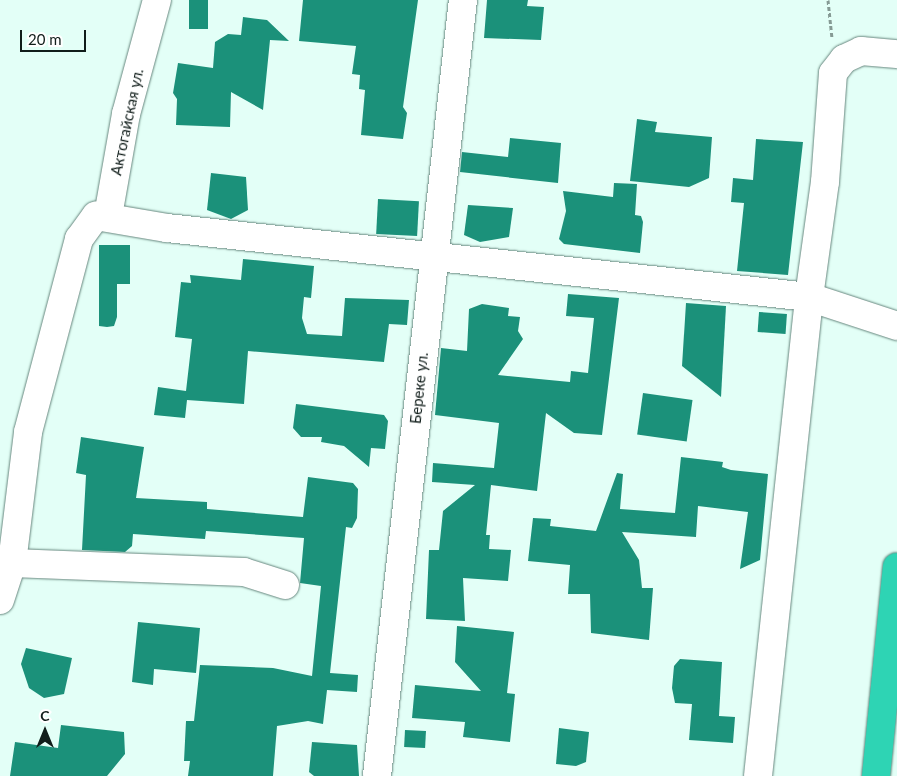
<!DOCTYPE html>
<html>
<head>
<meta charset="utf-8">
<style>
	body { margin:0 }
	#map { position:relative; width:897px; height:776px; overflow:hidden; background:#e3fff7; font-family:Lato,sans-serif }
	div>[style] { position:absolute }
	.building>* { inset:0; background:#1b917a; transform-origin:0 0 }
	.path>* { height:3px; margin-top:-1.5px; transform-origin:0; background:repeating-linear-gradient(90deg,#859a94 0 4px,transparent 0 6.5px) }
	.roads { filter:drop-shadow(0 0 1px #67877e) drop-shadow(0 0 1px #67877e) }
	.minor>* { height:28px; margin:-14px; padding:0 14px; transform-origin:14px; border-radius:14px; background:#fff }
	.highway>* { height:28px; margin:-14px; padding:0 14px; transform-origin:14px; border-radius:14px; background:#2ed4b4 }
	span { translate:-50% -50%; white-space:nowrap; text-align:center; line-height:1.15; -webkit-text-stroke:4.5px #fff; paint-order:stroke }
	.street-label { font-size:15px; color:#101d1a }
	.north { position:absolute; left:20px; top:706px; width:50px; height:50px; -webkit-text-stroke:4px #fff; paint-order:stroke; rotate:0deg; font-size:14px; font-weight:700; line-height:20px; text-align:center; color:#101d1a }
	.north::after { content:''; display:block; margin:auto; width:18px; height:22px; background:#101d1a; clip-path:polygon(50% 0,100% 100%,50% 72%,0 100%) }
	.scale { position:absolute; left:20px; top:30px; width:66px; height:22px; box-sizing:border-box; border:2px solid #101d1a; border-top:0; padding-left:6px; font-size:15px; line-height:18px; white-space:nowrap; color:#101d1a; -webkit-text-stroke:4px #fff; paint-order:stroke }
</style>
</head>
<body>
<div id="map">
	<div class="building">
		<i style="left:189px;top:0;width:19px;height:29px"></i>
		<i style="clip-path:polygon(303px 0,418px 0,403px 107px,407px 113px,403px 139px,361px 135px,365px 90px,359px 89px,360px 75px,352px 74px,356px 46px,299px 41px)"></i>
		<i style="clip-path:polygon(487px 0,528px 0,527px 6px,544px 7px,541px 40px,484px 38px)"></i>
		<i style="clip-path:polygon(243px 17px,267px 20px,289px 41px,270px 40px,263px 110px,231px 92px,230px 127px,176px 125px,177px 99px,173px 93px,178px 63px,213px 68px,215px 42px,228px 34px,241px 35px)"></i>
		<i style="clip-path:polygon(637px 119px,657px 122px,655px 132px,712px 137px,709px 178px,689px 187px,630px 181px)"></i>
		<i style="clip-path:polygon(510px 138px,561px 143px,558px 183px,460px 172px,462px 152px,508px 157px)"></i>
		<i style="clip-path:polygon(756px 139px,803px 142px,788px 275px,737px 271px,744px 203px,731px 202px,733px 178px,753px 180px)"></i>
		<i style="clip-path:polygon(211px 173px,246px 177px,248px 210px,231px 219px,207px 210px)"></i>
		<i style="clip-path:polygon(614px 183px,637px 184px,635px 215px,641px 216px,643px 222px,640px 253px,564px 244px,559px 239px,566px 211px,563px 191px,613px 197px)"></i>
		<i style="left:378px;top:199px;width:41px;height:35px;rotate:3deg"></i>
		<i style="clip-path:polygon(468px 205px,513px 208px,509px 237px,480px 242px,464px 235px)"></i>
		<i style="clip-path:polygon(99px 245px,130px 245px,130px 284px,117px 284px,117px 317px,114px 326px,107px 327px,99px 326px)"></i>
		<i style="clip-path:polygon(243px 259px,314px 266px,311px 298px,304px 297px,302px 318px,307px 334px,342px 336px,345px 298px,409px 300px,407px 325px,389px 324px,384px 362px,248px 351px,244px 404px,187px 400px,185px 418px,154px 415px,158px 387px,186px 391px,192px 339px,175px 337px,181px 282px,191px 283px,190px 275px,241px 280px)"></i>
		<i style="clip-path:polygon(568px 294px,619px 298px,602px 435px,574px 433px,546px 413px,537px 491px,491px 485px,486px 535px,490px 535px,489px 549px,511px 550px,508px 581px,463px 578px,465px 621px,426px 619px,429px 550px,439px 550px,443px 511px,475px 485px,432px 482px,433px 463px,494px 468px,499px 423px,435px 415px,441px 348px,467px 351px,469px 309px,482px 304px,509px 308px,508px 316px,520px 317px,518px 331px,523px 339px,498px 375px,570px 382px,571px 371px,588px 373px,594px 318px,566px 316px)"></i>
		<i style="clip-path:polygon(686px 303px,726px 306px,721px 397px,682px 366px)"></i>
		<i style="left:759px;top:312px;width:28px;height:20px;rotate:4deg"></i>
		<i style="left:643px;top:393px;width:50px;height:42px;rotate:8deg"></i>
		<i style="clip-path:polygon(296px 404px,384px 415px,388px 421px,385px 449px,371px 448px,369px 467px,344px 446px,321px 442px,322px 437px,301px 437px,293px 428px)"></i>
		<i style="clip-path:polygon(81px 437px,144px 447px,136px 498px,207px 502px,207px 509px,303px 517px,308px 477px,353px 483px,358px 489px,357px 518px,352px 528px,346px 527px,330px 673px,358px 675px,357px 692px,327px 690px,323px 724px,308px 721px,277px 726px,273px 776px,188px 776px,190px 761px,184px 761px,186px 721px,194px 721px,200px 665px,273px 668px,312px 676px,321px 586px,300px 583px,304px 538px,206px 531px,205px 539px,133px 534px,132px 546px,125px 552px,82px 550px,86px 475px,76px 473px)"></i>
		<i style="clip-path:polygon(681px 457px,723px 462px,722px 467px,731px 470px,768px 474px,760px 560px,740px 569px,748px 512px,698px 506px,696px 537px,622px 532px,639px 560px,642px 588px,653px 588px,649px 640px,591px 633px,590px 594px,568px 594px,570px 565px,528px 561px,533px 518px,551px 519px,550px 526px,596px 531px,617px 473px,623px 474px,620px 509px,675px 513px)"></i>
		<i style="clip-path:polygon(138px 622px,200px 628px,196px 673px,154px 669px,153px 685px,132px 682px)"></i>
		<i style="clip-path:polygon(457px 626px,514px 632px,507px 693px,515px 694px,510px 742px,463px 737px,465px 722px,412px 718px,415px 685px,481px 691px,455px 662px)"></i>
		<i style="clip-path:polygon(26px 648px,72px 658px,64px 694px,44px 698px,29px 688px,21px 664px)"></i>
		<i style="clip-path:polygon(680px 659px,722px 662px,719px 716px,735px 717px,733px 743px,689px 740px,692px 704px,675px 703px,672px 688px,674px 666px)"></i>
		<i style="clip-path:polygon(61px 725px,124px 732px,125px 754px,107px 776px,10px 776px,15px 742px,58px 748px)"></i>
		<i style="clip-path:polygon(559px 728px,589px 732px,586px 762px,576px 766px,556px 764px)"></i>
		<i style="left:405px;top:730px;width:21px;height:17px;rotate:3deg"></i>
		<i style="clip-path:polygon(312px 742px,357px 745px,359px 776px,314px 776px,309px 772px)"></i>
	</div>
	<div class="path">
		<i style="left:828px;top:0;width:38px;rotate:84deg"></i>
	</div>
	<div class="roads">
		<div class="minor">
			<i style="left:108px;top:216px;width:104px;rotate:-80deg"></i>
			<i style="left:126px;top:114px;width:118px;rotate:-74.8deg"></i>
			<i style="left:12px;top:563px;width:232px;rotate:2.2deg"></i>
			<i style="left:244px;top:572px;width:43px;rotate:17.6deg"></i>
			<i style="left:0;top:600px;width:39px;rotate:-72deg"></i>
			<i style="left:12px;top:563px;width:132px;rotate:-83deg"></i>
			<i style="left:28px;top:432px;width:200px;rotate:-75.2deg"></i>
			<i style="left:79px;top:239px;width:29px;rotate:-54deg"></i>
			<i style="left:96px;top:216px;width:72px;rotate:9.6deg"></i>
			<i style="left:167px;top:228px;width:646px;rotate:6.13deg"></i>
			<i style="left:809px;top:297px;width:93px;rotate:18.2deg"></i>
			<i style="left:377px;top:776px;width:781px;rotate:-83.68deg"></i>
			<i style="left:758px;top:776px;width:482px;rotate:-83.9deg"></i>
			<i style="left:809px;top:297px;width:116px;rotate:-82.1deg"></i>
			<i style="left:825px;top:182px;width:109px;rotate:-85.8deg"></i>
			<i style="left:833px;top:73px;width:18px;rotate:-52deg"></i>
			<i style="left:844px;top:59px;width:19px;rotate:-25deg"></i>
			<i style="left:861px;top:51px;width:36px;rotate:5deg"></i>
		</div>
		<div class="highway">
			<i style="left:876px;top:776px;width:210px;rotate:-84.3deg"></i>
		</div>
	</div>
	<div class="street-label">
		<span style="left:127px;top:122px;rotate:-78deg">Актогайская ул.</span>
		<span style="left:419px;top:388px;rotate:-84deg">Береке ул.</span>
	</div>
	<div class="north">С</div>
	<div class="scale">20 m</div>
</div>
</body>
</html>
